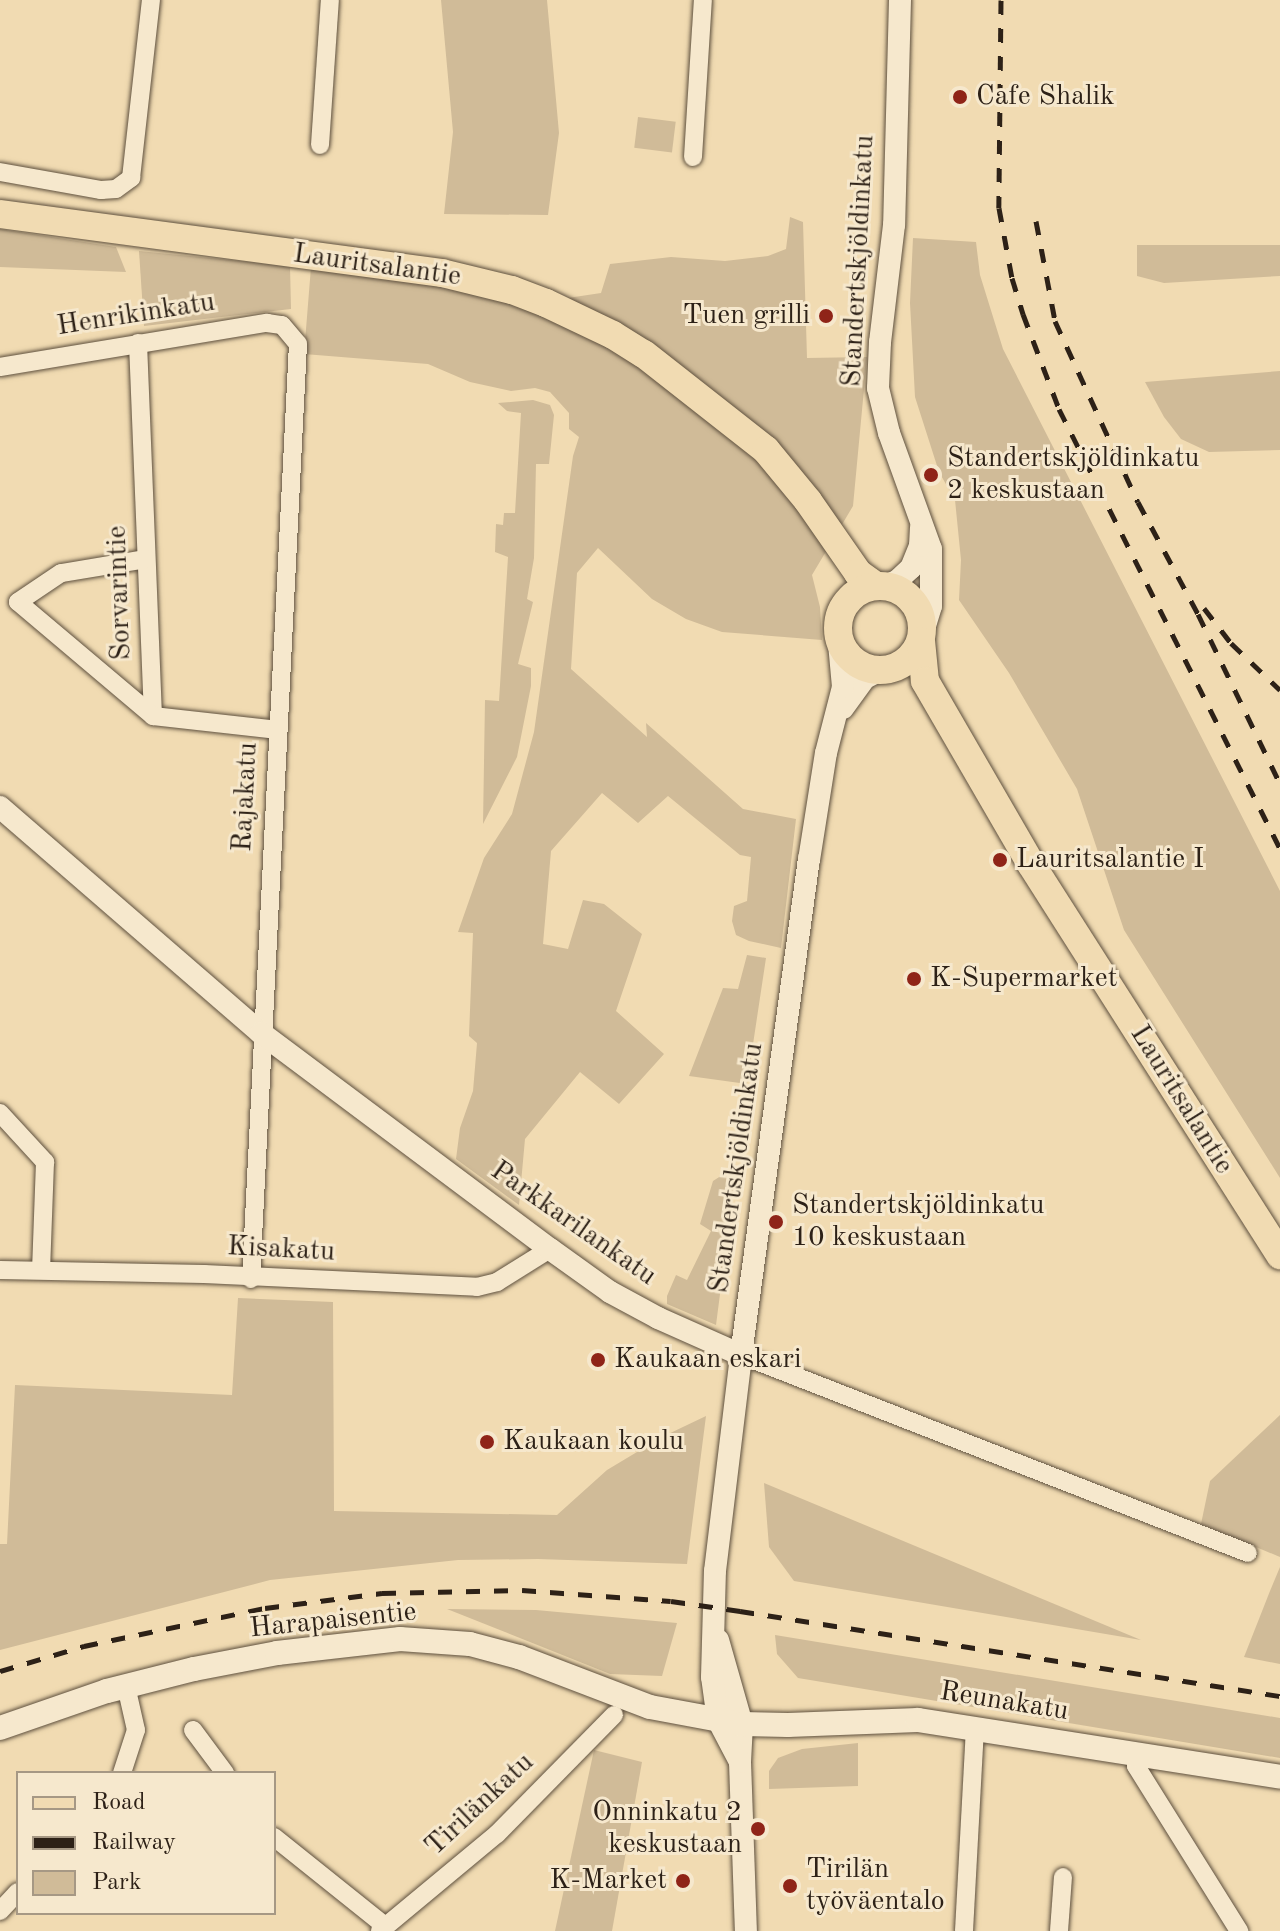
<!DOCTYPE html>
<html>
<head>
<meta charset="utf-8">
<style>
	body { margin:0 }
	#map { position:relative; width:1280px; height:1931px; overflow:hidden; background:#f1dbb2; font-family:"Old Standard TT",serif }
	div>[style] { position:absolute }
	.green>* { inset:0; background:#d0bb98; transform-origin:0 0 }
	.roads { filter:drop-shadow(0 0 2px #5e503e) drop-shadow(0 0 2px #5e503e) }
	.minor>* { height:18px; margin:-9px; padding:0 9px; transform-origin:9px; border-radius:9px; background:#f6e8cd }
	.tertiary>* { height:22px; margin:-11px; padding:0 11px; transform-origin:11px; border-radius:11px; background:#f6e8cd }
	.secondary>* { height:24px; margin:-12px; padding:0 12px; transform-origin:12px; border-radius:12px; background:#f6e8cd }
	.primary>* { height:28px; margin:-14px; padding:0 14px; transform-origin:14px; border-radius:14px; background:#f1dbb2 }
	.primary>.ring { margin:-14px; padding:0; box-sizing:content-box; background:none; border:28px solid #f1dbb2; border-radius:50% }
	.rail>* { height:5px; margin-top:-2.5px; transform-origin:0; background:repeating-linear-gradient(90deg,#2d2117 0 14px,transparent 0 28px) }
	.dots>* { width:22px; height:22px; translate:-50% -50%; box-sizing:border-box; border:4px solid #f6e8cd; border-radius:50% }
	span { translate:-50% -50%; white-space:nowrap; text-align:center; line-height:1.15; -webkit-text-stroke:6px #f6e8cd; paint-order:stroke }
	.poi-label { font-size:28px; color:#2d2117 }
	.left { translate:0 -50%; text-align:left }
	.right { translate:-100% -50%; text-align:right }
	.street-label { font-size:28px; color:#2d2117 }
	.legend { position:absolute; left:16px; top:1771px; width:260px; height:144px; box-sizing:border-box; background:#f6e8cd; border:2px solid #a69884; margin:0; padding:10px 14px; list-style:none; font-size:24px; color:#2d2117 }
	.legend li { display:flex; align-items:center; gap:16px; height:40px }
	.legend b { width:40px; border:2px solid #a69884 }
</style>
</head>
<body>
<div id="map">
	<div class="green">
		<i style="clip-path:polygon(441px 0,547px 0,559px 133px,548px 215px,444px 214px,453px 132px)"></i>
		<i style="left:638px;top:117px;width:38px;height:31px;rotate:7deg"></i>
		<i style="clip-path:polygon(790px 217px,803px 222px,807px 358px,867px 357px,853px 506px,812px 575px,820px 607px,822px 640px,722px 632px,686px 619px,652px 599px,598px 548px,577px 573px,571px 669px,647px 737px,646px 723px,743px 809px,796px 819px,781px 948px,749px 941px,736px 935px,732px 921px,734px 906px,747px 901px,751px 857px,740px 855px,668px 796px,638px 823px,602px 793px,551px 851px,543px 944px,568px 949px,583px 900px,604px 904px,642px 934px,616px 1011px,664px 1054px,619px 1104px,580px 1072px,525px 1139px,519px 1205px,456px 1159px,460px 1128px,473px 1091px,477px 1043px,469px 1036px,473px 933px,458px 932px,484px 858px,512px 814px,534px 732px,573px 456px,579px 437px,569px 429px,569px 413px,550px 392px,535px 388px,511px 391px,470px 382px,428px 364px,304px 354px,311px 267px,403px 277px,521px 305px,601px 293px,610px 264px,671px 257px,725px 261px,768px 256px,786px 249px)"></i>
		<i style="clip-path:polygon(0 229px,116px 247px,126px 272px,0 267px)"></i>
		<i style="clip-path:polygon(913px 238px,976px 242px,980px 275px,1003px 349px,1280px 891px,1280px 1178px,1124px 930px,1077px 789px,1009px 673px,959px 600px,961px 560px,955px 500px,939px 472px,915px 397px,910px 303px)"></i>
		<i style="clip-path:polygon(1137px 245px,1280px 245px,1280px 276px,1164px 283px,1137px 276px)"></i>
		<i style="clip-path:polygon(139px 251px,290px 266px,291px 309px,144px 326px)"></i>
		<i style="clip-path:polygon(1280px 371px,1280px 450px,1209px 452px,1181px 439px,1164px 417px,1145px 382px)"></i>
		<i style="clip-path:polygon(533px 400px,550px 405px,554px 415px,549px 464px,536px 464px,534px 558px,527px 599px,533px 602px,518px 664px,531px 668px,531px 686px,517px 757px,483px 824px,485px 700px,499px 701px,508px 557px,495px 552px,496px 524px,503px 525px,504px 513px,515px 513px,521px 413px,507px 411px,498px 403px)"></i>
		<i style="clip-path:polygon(747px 955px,766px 958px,747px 1084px,689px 1076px,723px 988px,738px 989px)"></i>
		<i style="clip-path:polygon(736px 1171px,716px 1325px,667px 1304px,667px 1296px,676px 1275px,687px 1280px,711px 1231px,700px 1224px,713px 1181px,727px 1172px)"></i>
		<i style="clip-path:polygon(238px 1298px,333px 1302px,334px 1511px,557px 1515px,607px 1470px,662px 1437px,706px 1416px,687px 1564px,538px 1559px,458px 1560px,270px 1580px,0 1650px,0 1544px,7px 1544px,15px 1385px,232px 1395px)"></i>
		<i style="clip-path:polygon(1280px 1415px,1280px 1557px,1201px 1524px,1210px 1481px)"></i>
		<i style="clip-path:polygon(764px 1483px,1141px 1640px,794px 1581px,769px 1547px)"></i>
		<i style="clip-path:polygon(1280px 1567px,1280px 1664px,1244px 1657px,1270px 1591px)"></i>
		<i style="clip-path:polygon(447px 1609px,536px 1610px,677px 1623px,662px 1676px,610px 1674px)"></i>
		<i style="clip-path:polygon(775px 1635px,1280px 1718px,1280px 1758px,798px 1678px,777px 1654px)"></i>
		<i style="clip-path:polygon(858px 1743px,858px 1786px,769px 1789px,769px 1771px,778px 1758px,802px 1749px)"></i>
		<i style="clip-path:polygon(594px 1750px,642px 1762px,612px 1931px,555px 1931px)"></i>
	</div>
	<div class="roads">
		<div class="minor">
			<i style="left:320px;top:145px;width:145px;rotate:-86.1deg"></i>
			<i style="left:693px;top:157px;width:157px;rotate:-86.4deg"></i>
			<i style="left:0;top:172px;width:103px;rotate:10.1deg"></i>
			<i style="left:101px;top:190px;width:15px;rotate:-4deg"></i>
			<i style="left:116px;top:189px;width:19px;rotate:-36deg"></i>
			<i style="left:131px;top:178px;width:179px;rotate:-83.6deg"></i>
			<i style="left:138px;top:343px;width:373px;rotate:87.7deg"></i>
			<i style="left:153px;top:716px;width:126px;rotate:6.4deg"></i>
			<i style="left:0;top:367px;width:271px;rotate:-9.4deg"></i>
			<i style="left:267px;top:323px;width:15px;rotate:8deg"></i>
			<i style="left:282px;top:325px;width:25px;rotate:50deg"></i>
			<i style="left:298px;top:344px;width:936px;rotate:92.88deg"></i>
			<i style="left:146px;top:559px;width:86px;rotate:170.6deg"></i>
			<i style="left:61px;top:573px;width:52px;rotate:146deg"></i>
			<i style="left:18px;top:602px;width:177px;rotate:40.2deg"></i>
			<i style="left:0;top:1113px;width:67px;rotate:47.4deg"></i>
			<i style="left:45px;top:1162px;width:108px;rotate:92.1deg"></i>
			<i style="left:0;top:1270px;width:204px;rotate:1.1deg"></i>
			<i style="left:204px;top:1274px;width:273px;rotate:2.7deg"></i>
			<i style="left:477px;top:1287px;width:21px;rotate:-14deg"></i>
			<i style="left:497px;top:1282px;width:62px;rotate:-31.9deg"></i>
			<i style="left:741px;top:1355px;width:544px;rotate:21.33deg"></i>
			<i style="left:193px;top:1730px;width:54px;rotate:53.3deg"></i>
			<i style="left:1136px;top:1754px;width:12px;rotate:90deg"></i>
			<i style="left:1136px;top:1766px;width:195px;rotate:58deg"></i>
			<i style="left:122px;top:1773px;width:45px;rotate:-72deg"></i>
			<i style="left:136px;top:1730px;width:45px;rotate:-102.8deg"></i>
			<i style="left:274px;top:1837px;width:142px;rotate:38.7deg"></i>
			<i style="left:0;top:1911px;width:26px;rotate:-47deg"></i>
			<i style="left:380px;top:1931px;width:152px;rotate:-39.7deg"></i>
			<i style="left:497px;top:1834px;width:167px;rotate:-45.5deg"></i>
			<i style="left:964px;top:1931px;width:204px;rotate:-86.9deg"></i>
			<i style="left:1059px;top:1931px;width:54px;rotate:-85.8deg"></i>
		</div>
		<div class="tertiary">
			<i style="left:900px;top:0;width:225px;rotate:91.5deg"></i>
			<i style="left:894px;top:225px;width:118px;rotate:96.8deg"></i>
			<i style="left:880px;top:342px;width:46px;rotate:92.5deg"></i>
			<i style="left:878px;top:388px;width:46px;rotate:76.3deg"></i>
			<i style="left:889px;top:433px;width:123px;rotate:70.1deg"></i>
			<i style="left:931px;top:549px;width:57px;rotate:90deg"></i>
			<i style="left:931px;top:606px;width:28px;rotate:107deg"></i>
			<i style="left:884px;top:586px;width:14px;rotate:-21deg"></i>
			<i style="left:897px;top:581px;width:19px;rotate:-43deg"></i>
			<i style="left:911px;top:568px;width:24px;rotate:-68deg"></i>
			<i style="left:920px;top:546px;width:18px;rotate:-87deg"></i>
			<i style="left:843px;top:708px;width:37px;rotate:-54deg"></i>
			<i style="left:865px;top:678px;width:16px;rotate:-27deg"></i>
			<i style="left:0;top:807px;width:345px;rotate:40.9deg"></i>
			<i style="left:261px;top:1033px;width:361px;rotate:36.8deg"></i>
			<i style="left:550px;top:1249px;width:74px;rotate:35.6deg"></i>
			<i style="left:610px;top:1292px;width:55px;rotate:28.4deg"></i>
			<i style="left:658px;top:1318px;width:91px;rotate:24deg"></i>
			<i style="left:718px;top:1640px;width:87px;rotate:74.1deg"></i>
			<i style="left:742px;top:1724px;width:38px;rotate:93deg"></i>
			<i style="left:740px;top:1762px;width:169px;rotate:88deg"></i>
			<i style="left:740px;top:1762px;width:47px;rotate:-117.6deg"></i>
			<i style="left:718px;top:1720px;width:43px;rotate:-97.9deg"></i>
			<i style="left:712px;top:1677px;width:106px;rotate:-88.4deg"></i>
			<i style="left:715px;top:1571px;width:218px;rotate:-83.1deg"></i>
			<i style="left:741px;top:1355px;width:500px;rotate:-82.2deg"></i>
			<i style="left:809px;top:860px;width:108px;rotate:-81deg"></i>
			<i style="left:826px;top:753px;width:68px;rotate:-75.6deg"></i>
			<i style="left:843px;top:687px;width:44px;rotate:-95.2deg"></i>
		</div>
		<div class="secondary">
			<i style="left:0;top:1728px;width:113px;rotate:-19.1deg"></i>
			<i style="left:107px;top:1691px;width:90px;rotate:-14.2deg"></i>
			<i style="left:194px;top:1669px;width:85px;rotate:-10.9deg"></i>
			<i style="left:277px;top:1653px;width:124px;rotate:-6.5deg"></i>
			<i style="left:400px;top:1639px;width:70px;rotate:4.1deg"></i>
			<i style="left:470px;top:1644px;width:51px;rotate:14.9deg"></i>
			<i style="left:519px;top:1657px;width:140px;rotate:20.9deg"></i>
			<i style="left:650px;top:1707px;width:94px;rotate:10.5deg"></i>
			<i style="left:742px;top:1724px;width:46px;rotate:1.2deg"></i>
			<i style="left:788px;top:1725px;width:130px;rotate:-2.2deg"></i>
			<i style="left:918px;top:1720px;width:366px;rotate:8.9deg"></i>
		</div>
		<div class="primary">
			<i style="left:0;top:214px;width:446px;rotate:7.6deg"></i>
			<i style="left:442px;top:273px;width:72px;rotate:13.7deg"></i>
			<i style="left:512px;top:290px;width:36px;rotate:21deg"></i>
			<i style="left:546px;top:303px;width:74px;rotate:25.5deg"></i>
			<i style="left:613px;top:335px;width:36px;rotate:32deg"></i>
			<i style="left:644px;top:354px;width:155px;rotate:38.2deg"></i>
			<i style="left:766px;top:450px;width:66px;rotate:50.5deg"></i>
			<i style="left:808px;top:501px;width:88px;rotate:55.2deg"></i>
			<i style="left:858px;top:573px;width:22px;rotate:36deg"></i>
			<i class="ring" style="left:838px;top:586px;width:56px;height:56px"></i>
			<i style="left:921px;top:641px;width:40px;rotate:84.3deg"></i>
			<i style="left:925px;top:681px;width:211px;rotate:59.9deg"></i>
			<i style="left:1031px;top:864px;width:464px;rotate:57.5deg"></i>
		</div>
	</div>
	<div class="rail">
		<i style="left:1001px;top:0;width:208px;rotate:90.6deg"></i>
		<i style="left:999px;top:208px;width:71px;rotate:79.5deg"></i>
		<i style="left:1012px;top:278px;width:38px;rotate:73deg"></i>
		<i style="left:1023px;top:314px;width:102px;rotate:69.2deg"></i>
		<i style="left:1059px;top:409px;width:492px;rotate:63.3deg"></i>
		<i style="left:1036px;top:221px;width:102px;rotate:79.2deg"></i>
		<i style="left:1055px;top:321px;width:199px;rotate:65.4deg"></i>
		<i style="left:1138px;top:502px;width:127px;rotate:61.8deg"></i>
		<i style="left:1198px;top:614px;width:189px;rotate:64.2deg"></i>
		<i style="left:1204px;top:608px;width:44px;rotate:52.4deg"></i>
		<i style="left:1231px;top:643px;width:68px;rotate:43.8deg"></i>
		<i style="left:0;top:1671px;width:88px;rotate:-16.6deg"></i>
		<i style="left:84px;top:1646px;width:185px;rotate:-11.9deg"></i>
		<i style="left:265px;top:1608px;width:118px;rotate:-7.3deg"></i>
		<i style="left:382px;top:1593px;width:140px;rotate:-1.2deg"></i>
		<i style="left:522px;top:1590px;width:149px;rotate:4.2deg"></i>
		<i style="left:671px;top:1601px;width:70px;rotate:8.2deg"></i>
		<i style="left:740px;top:1611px;width:547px;rotate:8.95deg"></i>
	</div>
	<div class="dots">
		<i style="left:960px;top:97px;background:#8f2418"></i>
		<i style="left:826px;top:316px;background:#8f2418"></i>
		<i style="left:931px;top:475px;background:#8f2418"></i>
		<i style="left:1000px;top:860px;background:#8f2418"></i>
		<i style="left:914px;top:979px;background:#8f2418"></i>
		<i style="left:776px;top:1222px;background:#8f2418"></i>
		<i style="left:598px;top:1360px;background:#8f2418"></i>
		<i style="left:487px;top:1442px;background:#8f2418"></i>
		<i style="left:758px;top:1829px;background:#8f2418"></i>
		<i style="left:683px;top:1881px;background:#8f2418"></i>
		<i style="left:790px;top:1886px;background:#8f2418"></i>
	</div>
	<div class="poi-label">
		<span class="left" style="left:976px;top:97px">Cafe Shalik</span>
		<span class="right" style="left:810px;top:316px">Tuen grilli</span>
		<span class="left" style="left:947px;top:475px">Standertskjöldinkatu<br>2 keskustaan</span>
		<span class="left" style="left:1016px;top:860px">Lauritsalantie I</span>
		<span class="left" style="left:930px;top:979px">K-Supermarket</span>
		<span class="left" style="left:792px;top:1222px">Standertskjöldinkatu<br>10 keskustaan</span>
		<span class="left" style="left:614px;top:1360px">Kaukaan eskari</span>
		<span class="left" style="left:503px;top:1442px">Kaukaan koulu</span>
		<span class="right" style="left:742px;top:1829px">Onninkatu 2<br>keskustaan</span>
		<span class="left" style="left:806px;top:1886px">Tirilän<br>työväentalo</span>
		<span class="right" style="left:667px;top:1881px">K-Market</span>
	</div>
	<div class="street-label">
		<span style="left:859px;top:261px;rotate:-87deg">Standertskjöldinkatu</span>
		<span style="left:377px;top:266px;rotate:8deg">Lauritsalantie</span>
		<span style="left:136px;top:315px;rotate:-9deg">Henrikinkatu</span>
		<span style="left:120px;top:593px;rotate:-92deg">Sorvarintie</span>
		<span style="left:246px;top:797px;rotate:-87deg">Rajakatu</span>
		<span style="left:1181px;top:1100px;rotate:58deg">Lauritsalantie</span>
		<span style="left:737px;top:1168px;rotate:-82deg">Standertskjöldinkatu</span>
		<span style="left:573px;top:1224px;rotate:35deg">Parkkarilankatu</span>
		<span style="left:281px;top:1250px;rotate:3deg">Kisakatu</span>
		<span style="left:333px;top:1621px;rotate:-6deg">Harapaisentie</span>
		<span style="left:1004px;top:1702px;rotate:9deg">Reunakatu</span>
		<span style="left:480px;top:1805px;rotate:-43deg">Tirilänkatu</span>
	</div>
	<ul class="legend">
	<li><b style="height:10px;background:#f1dbb2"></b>Road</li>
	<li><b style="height:10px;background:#2d2117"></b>Railway</li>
	<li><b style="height:22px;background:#d0bb98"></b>Park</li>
	</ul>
</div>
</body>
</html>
